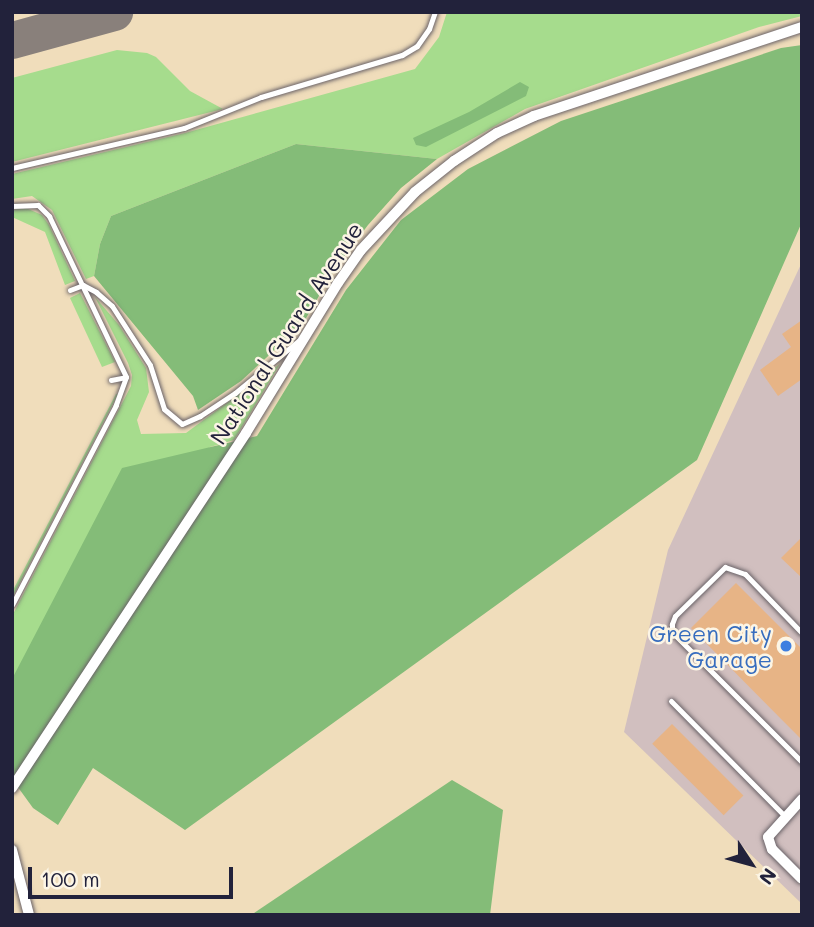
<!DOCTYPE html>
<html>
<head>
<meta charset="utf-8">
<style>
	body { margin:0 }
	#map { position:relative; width:814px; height:927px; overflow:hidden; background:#f0ddbb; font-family:Mali,sans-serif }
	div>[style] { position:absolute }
	.industrial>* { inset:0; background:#d1bfbf }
	.green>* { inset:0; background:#a6dc8d }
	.forest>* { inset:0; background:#84bc78 }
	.taxiway>* { height:37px; margin:-18.5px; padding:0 18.5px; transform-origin:18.5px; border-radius:18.5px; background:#89807b }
	.building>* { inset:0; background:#e7b486; transform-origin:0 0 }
	.roads { filter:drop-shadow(0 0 2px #6a6368) drop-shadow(0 0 2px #6a6368) }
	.service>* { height:5px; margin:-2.5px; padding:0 2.5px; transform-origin:2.5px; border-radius:2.5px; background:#fff }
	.minor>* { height:10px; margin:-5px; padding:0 5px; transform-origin:5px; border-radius:5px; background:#fff }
	.dots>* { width:19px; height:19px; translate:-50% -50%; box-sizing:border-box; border:4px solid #fcf5e5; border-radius:50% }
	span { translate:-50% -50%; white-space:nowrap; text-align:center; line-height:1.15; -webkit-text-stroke:5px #fcf5e5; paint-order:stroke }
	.street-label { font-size:23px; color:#22223b }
	.shop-label { font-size:23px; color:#366cbe }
	.right { translate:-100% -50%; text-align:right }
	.frame { position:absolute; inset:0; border:14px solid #22223b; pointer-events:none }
	.north { position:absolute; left:716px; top:829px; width:70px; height:70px; -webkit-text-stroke:5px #fcf5e5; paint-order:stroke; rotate:126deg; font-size:19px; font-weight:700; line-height:28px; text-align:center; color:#22223b }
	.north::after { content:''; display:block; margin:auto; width:24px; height:32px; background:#22223b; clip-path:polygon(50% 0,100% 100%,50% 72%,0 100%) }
	.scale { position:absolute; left:28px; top:867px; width:205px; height:32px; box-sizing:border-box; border:4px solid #22223b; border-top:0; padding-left:9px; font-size:21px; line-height:24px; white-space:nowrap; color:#22223b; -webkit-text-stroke:5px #fcf5e5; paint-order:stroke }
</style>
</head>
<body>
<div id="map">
	<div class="industrial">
		<i style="clip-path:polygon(802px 262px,802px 904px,624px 732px,668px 550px)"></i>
	</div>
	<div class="green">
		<i style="clip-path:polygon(447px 12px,802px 12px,802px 16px,759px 27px,525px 109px,437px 159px,296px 144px,111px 216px,100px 244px,94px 276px,86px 279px,52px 210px,32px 196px,12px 199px,12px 174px,185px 133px,415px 69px,439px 37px)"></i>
		<i style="clip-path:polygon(117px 50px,147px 53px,156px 57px,190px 91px,223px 109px,12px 162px,12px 78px)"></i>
		<i style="clip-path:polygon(26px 208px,42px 215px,49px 225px,75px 281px,65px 285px,45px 232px,12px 217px,12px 210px)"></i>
		<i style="clip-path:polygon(80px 293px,115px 362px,102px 367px,70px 298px)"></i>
		<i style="clip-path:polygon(95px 297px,119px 325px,146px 368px,149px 392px,137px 420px,141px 434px,186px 433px,280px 364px,234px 440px,210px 447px,12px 679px,12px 616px,131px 386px,132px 375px,128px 363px)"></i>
		<i style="clip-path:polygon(116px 394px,118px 394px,12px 598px,12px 592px)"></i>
	</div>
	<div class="forest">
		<i style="clip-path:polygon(802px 45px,802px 222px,697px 460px,185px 830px,93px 768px,58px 825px,33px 808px,12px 779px,12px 679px,122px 468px,257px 436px,346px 290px,401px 220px,468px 169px,561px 121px,781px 48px)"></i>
		<i style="clip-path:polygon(520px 82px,529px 87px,526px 96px,426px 147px,416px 145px,413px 138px,469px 112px)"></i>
		<i style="clip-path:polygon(296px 144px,437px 159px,401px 188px,368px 225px,333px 272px,302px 325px,241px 381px,198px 410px,193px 396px,94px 276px,100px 244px,111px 216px)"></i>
		<i style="clip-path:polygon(452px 780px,503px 810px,490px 915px,251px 915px)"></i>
	</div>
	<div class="taxiway">
		<i style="left:12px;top:40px;width:106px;rotate:-15.4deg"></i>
	</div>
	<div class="building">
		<i style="clip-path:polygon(802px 320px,802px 379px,778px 396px,760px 370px,791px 347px,782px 334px)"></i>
		<i style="clip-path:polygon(802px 537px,802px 578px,781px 558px)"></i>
		<i style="clip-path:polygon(736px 583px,802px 649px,802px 740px,691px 628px)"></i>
		<i style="left:672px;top:724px;width:101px;height:28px;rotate:45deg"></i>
	</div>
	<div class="roads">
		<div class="service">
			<i style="left:12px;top:168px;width:177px;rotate:-13.1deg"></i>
			<i style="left:184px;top:128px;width:83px;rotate:-21.9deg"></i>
			<i style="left:261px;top:97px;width:147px;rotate:-16.6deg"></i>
			<i style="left:402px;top:55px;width:17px;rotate:-31deg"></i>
			<i style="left:417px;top:46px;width:21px;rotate:-55deg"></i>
			<i style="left:429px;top:29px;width:18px;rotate:-71deg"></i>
			<i style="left:12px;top:206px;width:26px;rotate:-2deg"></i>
			<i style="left:38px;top:205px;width:16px;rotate:45deg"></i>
			<i style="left:49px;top:216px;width:178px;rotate:64.4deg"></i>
			<i style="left:126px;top:377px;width:30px;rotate:110deg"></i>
			<i style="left:116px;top:405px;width:225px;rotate:117.5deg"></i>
			<i style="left:70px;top:290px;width:14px;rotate:-21deg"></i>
			<i style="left:83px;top:285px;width:15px;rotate:28deg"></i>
			<i style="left:96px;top:292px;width:21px;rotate:41deg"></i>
			<i style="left:112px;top:306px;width:70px;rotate:57.2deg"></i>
			<i style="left:150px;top:365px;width:46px;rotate:72.3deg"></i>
			<i style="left:164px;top:409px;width:23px;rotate:40deg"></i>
			<i style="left:182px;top:424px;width:20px;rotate:-24deg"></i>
			<i style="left:200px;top:416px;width:42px;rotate:-33.3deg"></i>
			<i style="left:235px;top:393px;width:82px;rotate:-39.5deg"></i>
			<i style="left:111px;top:380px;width:15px;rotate:-11deg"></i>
			<i style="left:802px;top:633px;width:82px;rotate:-134deg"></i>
			<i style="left:745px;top:574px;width:21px;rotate:-161deg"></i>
			<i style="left:725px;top:567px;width:70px;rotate:135.6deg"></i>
			<i style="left:675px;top:616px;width:9px;rotate:111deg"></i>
			<i style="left:672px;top:624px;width:8px;rotate:90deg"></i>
			<i style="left:672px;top:632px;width:184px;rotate:45deg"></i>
			<i style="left:671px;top:701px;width:162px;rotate:45.3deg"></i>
		</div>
		<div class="minor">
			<i style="left:12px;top:788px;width:425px;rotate:-56.6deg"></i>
			<i style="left:246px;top:433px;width:176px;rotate:-58.5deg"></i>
			<i style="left:338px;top:283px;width:40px;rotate:-55.1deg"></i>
			<i style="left:361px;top:250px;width:79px;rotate:-47deg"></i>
			<i style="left:415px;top:192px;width:50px;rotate:-38.5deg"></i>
			<i style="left:454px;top:161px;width:51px;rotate:-33.1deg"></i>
			<i style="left:497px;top:133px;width:41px;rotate:-24.7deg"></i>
			<i style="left:534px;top:116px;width:282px;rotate:-18.4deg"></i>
			<i style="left:802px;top:799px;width:51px;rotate:131.8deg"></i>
			<i style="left:768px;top:837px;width:13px;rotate:72deg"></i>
			<i style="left:772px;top:849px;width:42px;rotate:45deg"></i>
			<i style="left:12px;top:850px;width:67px;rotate:75.3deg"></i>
		</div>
	</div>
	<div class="dots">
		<i style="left:786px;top:646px;background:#3f7fe0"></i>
	</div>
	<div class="street-label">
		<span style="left:286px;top:333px;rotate:-57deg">National Guard Avenue</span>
	</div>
	<div class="shop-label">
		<span class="right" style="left:772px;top:646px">Green City<br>Garage</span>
	</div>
	<div class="frame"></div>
	<div class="north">N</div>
	<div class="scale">100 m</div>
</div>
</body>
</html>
